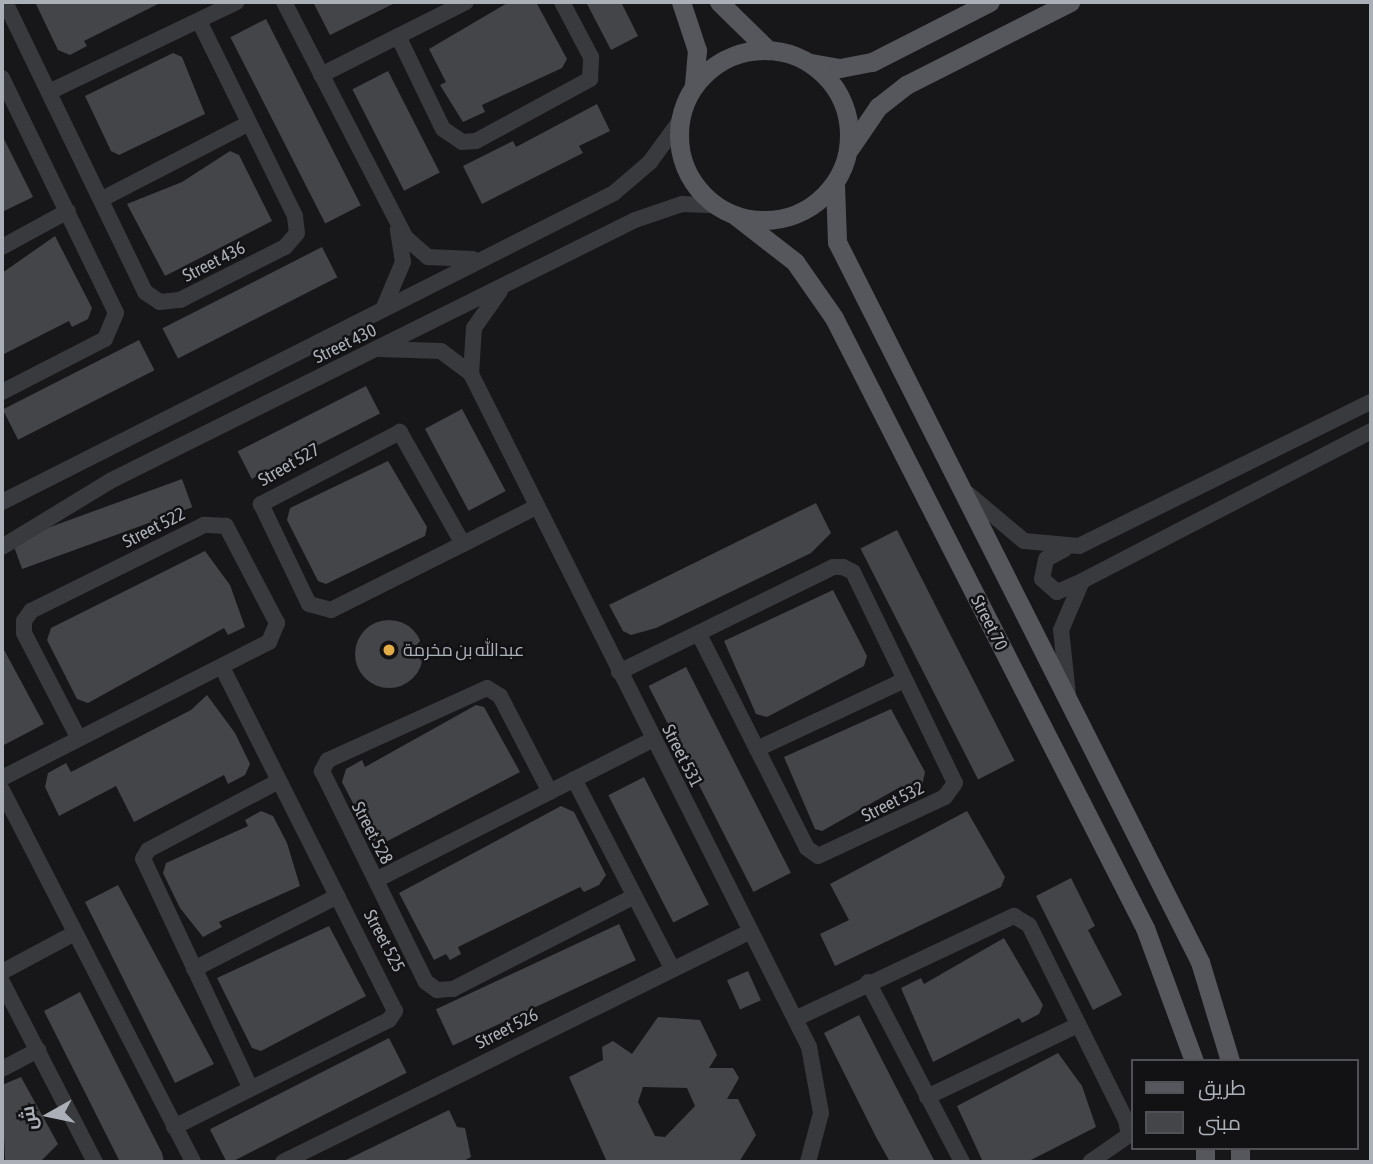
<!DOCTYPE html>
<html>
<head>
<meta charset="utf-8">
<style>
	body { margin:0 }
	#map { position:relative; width:1373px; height:1164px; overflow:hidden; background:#171719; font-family:"Asap Condensed",Cairo,sans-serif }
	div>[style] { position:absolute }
	.building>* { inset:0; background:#444549; transform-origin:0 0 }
	.round { border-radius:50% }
	.minor>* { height:16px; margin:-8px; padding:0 8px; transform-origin:8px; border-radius:8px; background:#393a3e }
	.major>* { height:19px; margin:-9.5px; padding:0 9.5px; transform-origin:9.5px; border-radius:9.5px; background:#55575c }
	.major>.ring { margin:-9.5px; padding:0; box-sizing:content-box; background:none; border:19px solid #55575c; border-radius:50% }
	.dots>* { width:19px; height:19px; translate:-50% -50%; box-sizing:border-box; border:4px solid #121214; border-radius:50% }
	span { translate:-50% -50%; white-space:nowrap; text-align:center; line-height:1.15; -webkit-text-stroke:5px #121214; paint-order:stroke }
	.street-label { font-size:18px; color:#abafb8 }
	.poi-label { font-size:18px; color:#abafb8 }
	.left { translate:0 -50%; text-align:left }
	.frame { position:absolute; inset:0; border:4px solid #abafb8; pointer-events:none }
	.legend { position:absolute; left:1131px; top:1059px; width:228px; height:91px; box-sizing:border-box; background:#121214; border:2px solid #4f5156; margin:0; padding:9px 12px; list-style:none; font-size:21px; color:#abafb8 }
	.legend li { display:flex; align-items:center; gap:14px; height:35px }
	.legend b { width:35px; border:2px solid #4f5156 }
	.north { position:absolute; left:14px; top:1080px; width:70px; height:70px; -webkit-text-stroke:5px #121214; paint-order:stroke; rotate:261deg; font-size:19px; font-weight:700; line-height:28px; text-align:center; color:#abafb8 }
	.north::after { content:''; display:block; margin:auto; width:24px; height:32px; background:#abafb8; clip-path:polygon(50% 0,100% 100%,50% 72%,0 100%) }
</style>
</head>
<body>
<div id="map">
	<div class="building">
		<i style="clip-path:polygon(35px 2px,162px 2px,84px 41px,87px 46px,70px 55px,58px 50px)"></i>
		<i style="clip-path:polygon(313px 2px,397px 2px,330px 35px)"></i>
		<i style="clip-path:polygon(509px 2px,536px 2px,567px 59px,562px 68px,482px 105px,485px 112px,463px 122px,440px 85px,446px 82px,429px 49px)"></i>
		<i style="clip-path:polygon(586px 2px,621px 2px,638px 36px,611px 50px)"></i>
		<i style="left:266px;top:19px;width:209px;height:40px;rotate:63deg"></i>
		<i style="clip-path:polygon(173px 53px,182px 57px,205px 114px,119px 155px,111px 151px,85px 96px)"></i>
		<i style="left:388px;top:71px;width:114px;height:40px;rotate:63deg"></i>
		<i style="clip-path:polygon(597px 104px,610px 131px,579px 146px,583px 153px,482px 204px,463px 166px,513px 141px,516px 147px)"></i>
		<i style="clip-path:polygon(2px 135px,33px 197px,2px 212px)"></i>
		<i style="clip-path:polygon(230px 151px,239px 155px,272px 221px,165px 276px,127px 204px,182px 182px)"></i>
		<i style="clip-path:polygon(55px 236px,92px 308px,88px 319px,72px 327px,69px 321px,2px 355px,2px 273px)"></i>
		<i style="left:322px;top:247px;width:34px;height:179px;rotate:63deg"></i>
		<i style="left:139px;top:340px;width:34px;height:153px;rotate:63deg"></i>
		<i style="left:366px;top:386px;width:31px;height:144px;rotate:63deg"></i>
		<i style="left:462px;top:409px;width:93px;height:42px;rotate:62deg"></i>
		<i style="clip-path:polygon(388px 461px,427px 527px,425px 536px,326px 584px,318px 581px,287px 520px,290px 508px)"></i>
		<i style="left:182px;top:479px;width:30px;height:181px;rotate:70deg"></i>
		<i style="clip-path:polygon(816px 503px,831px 533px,811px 553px,656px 628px,631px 635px,623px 631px,609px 605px)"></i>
		<i style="left:897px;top:530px;width:259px;height:41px;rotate:63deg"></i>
		<i style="clip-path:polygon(205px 551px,230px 585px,245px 627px,228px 635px,224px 628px,88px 703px,77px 699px,47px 640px,51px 628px)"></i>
		<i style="clip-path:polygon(833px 590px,867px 656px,864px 666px,767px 717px,756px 714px,724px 641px)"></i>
		<i class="round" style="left:355px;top:620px;width:68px;height:68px"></i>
		<i style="clip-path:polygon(2px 646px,44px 724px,2px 746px)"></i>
		<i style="left:686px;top:667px;width:231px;height:42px;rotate:63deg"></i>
		<i style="clip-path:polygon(207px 695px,235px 733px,250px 764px,245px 775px,228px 784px,224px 775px,134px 822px,116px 786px,59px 816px,45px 787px,48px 773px,66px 763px,71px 772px,191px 710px)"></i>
		<i style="clip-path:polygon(476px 705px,484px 707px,520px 772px,376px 847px,342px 782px,346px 769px,362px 760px,365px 767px)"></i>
		<i style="clip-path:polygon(891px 709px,925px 772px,922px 786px,906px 794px,902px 786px,822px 831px,815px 829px,784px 757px)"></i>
		<i style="left:644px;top:777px;width:143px;height:40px;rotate:63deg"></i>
		<i style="clip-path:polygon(561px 806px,574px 812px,606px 875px,599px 885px,584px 892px,580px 887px,458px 947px,461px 954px,450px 960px,446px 954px,434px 960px,399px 893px)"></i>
		<i style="clip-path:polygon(261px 811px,273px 816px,287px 843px,300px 886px,219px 922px,222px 927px,203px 937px,180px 908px,163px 873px,166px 863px,248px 826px,245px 820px)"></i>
		<i style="clip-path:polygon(967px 811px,1005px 877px,1001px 887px,835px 966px,820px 934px,849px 920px,830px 884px)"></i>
		<i style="clip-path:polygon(1071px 878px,1095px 926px,1088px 930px,1122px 995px,1093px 1010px,1036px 896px)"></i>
		<i style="clip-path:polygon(118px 885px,214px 1064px,175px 1083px,85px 902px)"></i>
		<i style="left:619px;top:924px;width:40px;height:202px;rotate:65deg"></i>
		<i style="clip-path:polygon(329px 926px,366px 996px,261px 1051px,252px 1048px,217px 978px)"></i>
		<i style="clip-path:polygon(1004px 938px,1043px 1005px,1039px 1014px,1022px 1023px,1019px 1018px,933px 1062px,901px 988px,921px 978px,924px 984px)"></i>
		<i style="left:748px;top:971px;width:32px;height:23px;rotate:66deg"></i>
		<i style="clip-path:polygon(80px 992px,162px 1153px,164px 1162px,120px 1162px,44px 1011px)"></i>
		<i style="clip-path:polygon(859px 1015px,896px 1087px,935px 1162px,890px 1162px,876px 1137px,824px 1033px)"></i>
		<i style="clip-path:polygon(evenodd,658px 1017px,700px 1020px,717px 1055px,709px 1068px,733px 1068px,739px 1078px,727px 1099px,738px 1099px,756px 1135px,739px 1162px,607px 1162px,569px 1077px,603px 1060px,602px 1047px,613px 1041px,632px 1054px,658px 1017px,643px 1087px,687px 1088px,695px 1106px,665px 1137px,655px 1136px,638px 1102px,643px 1087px)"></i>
		<i style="left:389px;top:1038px;width:39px;height:201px;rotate:63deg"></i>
		<i style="clip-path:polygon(1058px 1053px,1082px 1086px,1096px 1127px,1027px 1162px,983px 1162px,957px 1106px)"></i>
		<i style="clip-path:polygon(21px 1077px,58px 1144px,42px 1160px,5px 1162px,2px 1085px)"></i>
		<i style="clip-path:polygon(449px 1110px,457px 1127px,465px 1128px,471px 1157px,462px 1162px,342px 1162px)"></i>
	</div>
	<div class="minor">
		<i style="left:5px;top:2px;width:322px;rotate:64.2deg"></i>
		<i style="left:145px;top:292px;width:18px;rotate:34deg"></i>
		<i style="left:160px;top:302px;width:20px;rotate:-6deg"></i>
		<i style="left:180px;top:300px;width:118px;rotate:-26.8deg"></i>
		<i style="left:285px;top:247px;width:18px;rotate:-49deg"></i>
		<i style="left:297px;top:233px;width:17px;rotate:-97deg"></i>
		<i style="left:295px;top:216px;width:217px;rotate:-116.2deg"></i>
		<i style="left:284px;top:2px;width:266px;rotate:62.7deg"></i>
		<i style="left:406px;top:238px;width:29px;rotate:41deg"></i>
		<i style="left:428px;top:257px;width:45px;rotate:2.5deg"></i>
		<i style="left:398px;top:36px;width:103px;rotate:64.2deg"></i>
		<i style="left:443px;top:129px;width:23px;rotate:34deg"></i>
		<i style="left:462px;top:142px;width:14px;rotate:-4deg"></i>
		<i style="left:476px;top:141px;width:130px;rotate:-28.5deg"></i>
		<i style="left:590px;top:79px;width:22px;rotate:-87deg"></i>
		<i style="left:591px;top:57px;width:62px;rotate:-117.8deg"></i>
		<i style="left:321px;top:75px;width:162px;rotate:-26.7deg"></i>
		<i style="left:2px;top:78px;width:261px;rotate:64.1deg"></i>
		<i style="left:116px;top:313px;width:28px;rotate:113deg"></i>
		<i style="left:105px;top:339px;width:116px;rotate:152.8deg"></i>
		<i style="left:49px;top:92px;width:208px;rotate:-25.6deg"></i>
		<i style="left:102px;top:199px;width:165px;rotate:-27.3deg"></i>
		<i style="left:2px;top:247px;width:75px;rotate:-28.6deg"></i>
		<i style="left:384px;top:307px;width:49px;rotate:-67.1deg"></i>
		<i style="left:403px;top:262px;width:33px;rotate:-99deg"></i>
		<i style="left:379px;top:349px;width:62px;rotate:1.8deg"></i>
		<i style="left:441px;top:351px;width:38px;rotate:37deg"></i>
		<i style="left:471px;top:374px;width:753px;rotate:63.33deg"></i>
		<i style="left:809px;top:1047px;width:67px;rotate:79.7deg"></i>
		<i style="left:821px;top:1113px;width:51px;rotate:104.9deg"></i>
		<i style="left:471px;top:374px;width:46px;rotate:-86.3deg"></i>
		<i style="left:474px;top:328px;width:45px;rotate:-54.9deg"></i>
		<i style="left:968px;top:494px;width:73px;rotate:40deg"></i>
		<i style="left:1024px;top:541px;width:55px;rotate:5.2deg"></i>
		<i style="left:1079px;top:546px;width:326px;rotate:-26.3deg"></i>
		<i style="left:2px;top:502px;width:686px;rotate:-26.79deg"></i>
		<i style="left:614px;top:193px;width:48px;rotate:-40.7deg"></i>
		<i style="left:650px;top:162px;width:51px;rotate:-53.8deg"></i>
		<i style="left:463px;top:544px;width:129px;rotate:-119.4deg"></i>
		<i style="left:400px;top:432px;width:157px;rotate:152.6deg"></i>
		<i style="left:261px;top:504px;width:111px;rotate:64.4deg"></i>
		<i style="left:309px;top:604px;width:23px;rotate:15deg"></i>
		<i style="left:331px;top:610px;width:148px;rotate:-26.6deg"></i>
		<i style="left:463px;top:544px;width:82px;rotate:-26.9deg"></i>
		<i style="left:2px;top:547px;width:127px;rotate:-31.4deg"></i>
		<i style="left:110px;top:481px;width:586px;rotate:-26.43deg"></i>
		<i style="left:635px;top:220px;width:50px;rotate:-18.8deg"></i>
		<i style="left:682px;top:204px;width:33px;rotate:2deg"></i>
		<i style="left:1065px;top:549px;width:21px;rotate:152deg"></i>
		<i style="left:1046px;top:559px;width:20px;rotate:101deg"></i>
		<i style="left:1042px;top:579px;width:20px;rotate:41deg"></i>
		<i style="left:1057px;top:592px;width:25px;rotate:-23deg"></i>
		<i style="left:619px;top:672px;width:238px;rotate:-26.1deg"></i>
		<i style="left:833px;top:567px;width:10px"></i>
		<i style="left:843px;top:567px;width:11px;rotate:27deg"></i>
		<i style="left:853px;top:572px;width:234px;rotate:64.2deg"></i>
		<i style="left:955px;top:783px;width:17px;rotate:126deg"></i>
		<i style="left:945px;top:797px;width:140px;rotate:155.1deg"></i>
		<i style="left:818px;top:856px;width:14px;rotate:-144deg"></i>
		<i style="left:807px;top:848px;width:240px;rotate:-116.8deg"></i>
		<i style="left:1068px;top:695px;width:65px;rotate:-96.1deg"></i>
		<i style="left:1061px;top:630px;width:53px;rotate:-66.8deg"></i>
		<i style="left:1082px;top:581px;width:326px;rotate:-27.4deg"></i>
		<i style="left:757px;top:749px;width:163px;rotate:-25deg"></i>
		<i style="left:2px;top:778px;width:300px;rotate:-27deg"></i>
		<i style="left:269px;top:642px;width:21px;rotate:-67deg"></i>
		<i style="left:277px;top:623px;width:110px;rotate:-117.7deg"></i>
		<i style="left:226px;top:526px;width:22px;rotate:-177deg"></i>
		<i style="left:204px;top:525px;width:193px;rotate:153.6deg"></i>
		<i style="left:31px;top:611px;width:12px;rotate:125deg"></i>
		<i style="left:24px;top:621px;width:12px;rotate:90deg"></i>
		<i style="left:24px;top:633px;width:119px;rotate:62.6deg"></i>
		<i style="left:574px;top:779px;width:213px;rotate:62.6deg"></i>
		<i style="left:2px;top:790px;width:418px;rotate:62.8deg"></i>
		<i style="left:550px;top:792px;width:108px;rotate:-117.5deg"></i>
		<i style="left:500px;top:696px;width:15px;rotate:-148deg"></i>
		<i style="left:487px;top:688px;width:175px;rotate:155.6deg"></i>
		<i style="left:328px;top:760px;width:13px;rotate:119deg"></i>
		<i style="left:322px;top:771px;width:235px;rotate:63.8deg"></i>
		<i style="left:426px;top:982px;width:14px;rotate:36deg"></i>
		<i style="left:437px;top:990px;width:16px;rotate:-4deg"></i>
		<i style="left:453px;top:989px;width:204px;rotate:-27.1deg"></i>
		<i style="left:376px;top:880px;width:309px;rotate:-26.9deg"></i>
		<i style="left:194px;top:969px;width:161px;rotate:-26.9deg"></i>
		<i style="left:2px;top:972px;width:81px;rotate:-28.2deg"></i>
		<i style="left:2px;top:982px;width:203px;rotate:62.7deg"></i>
		<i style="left:868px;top:982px;width:203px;rotate:62.4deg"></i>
		<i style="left:797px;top:1018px;width:240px;rotate:-25.2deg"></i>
		<i style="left:1014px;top:916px;width:17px;rotate:31deg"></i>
		<i style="left:1029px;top:925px;width:218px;rotate:63.6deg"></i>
		<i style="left:1126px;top:1120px;width:15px;rotate:79deg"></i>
		<i style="left:1129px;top:1135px;width:47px;rotate:145.3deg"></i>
		<i style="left:2px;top:1069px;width:41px;rotate:-27.8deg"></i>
		<i style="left:250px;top:1087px;width:252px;rotate:-115.1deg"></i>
		<i style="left:143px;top:859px;width:10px;rotate:-61deg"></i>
		<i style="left:148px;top:850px;width:148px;rotate:-27.8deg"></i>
		<i style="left:927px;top:1097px;width:167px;rotate:-25.5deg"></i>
		<i style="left:174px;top:1127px;width:240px;rotate:-26.5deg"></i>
		<i style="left:389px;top:1020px;width:11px;rotate:-56deg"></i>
		<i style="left:395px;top:1011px;width:385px;rotate:-116.7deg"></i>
		<i style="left:283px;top:1162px;width:520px;rotate:-26.27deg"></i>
	</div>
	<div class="major">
		<i style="left:681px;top:2px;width:51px;rotate:71.6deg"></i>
		<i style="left:697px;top:50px;width:36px;rotate:95deg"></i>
		<i style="left:719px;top:2px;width:69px;rotate:44.4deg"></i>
		<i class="ring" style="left:679px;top:50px;width:151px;height:151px"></i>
		<i style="left:811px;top:63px;width:29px;rotate:10deg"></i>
		<i style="left:840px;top:68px;width:33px;rotate:-11deg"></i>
		<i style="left:872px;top:62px;width:132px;rotate:-27deg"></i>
		<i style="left:850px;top:148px;width:50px;rotate:-55.7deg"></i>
		<i style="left:878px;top:107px;width:36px;rotate:-38deg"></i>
		<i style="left:906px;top:85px;width:184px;rotate:-26.8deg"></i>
		<i style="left:835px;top:184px;width:58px;rotate:88deg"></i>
		<i style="left:837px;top:242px;width:806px;rotate:63.24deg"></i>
		<i style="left:1200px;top:962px;width:103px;rotate:73.1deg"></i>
		<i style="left:736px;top:216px;width:75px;rotate:37.9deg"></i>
		<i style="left:795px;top:262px;width:68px;rotate:55.1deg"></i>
		<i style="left:834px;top:318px;width:685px;rotate:62.99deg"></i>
		<i style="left:1145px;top:928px;width:142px;rotate:69.8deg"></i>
		<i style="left:1205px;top:1148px;width:14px;rotate:90deg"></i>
		<i style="left:1240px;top:1148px;width:14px;rotate:90deg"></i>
	</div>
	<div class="dots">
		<i style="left:389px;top:650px;background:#e2ac46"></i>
	</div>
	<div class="street-label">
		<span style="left:214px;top:262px;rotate:-27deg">Street 436</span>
		<span style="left:345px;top:344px;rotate:-26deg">Street 430</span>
		<span style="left:289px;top:465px;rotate:-30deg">Street 527</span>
		<span style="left:154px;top:528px;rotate:-27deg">Street 522</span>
		<span style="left:989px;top:623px;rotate:63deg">Street 70</span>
		<span style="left:682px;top:756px;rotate:63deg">Street 531</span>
		<span style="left:893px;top:802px;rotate:-27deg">Street 532</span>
		<span style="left:372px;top:833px;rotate:62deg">Street 528</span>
		<span style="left:384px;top:941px;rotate:62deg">Street 525</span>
		<span style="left:507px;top:1029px;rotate:-27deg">Street 526</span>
	</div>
	<div class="poi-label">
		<span class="left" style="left:403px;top:650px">عبدالله بن مخرمة</span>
	</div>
	<div class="frame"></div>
	<ul class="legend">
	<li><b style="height:9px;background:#55575c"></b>طريق</li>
	<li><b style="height:19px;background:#444549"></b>مبنى</li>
	</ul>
	<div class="north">ش</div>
</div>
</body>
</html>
